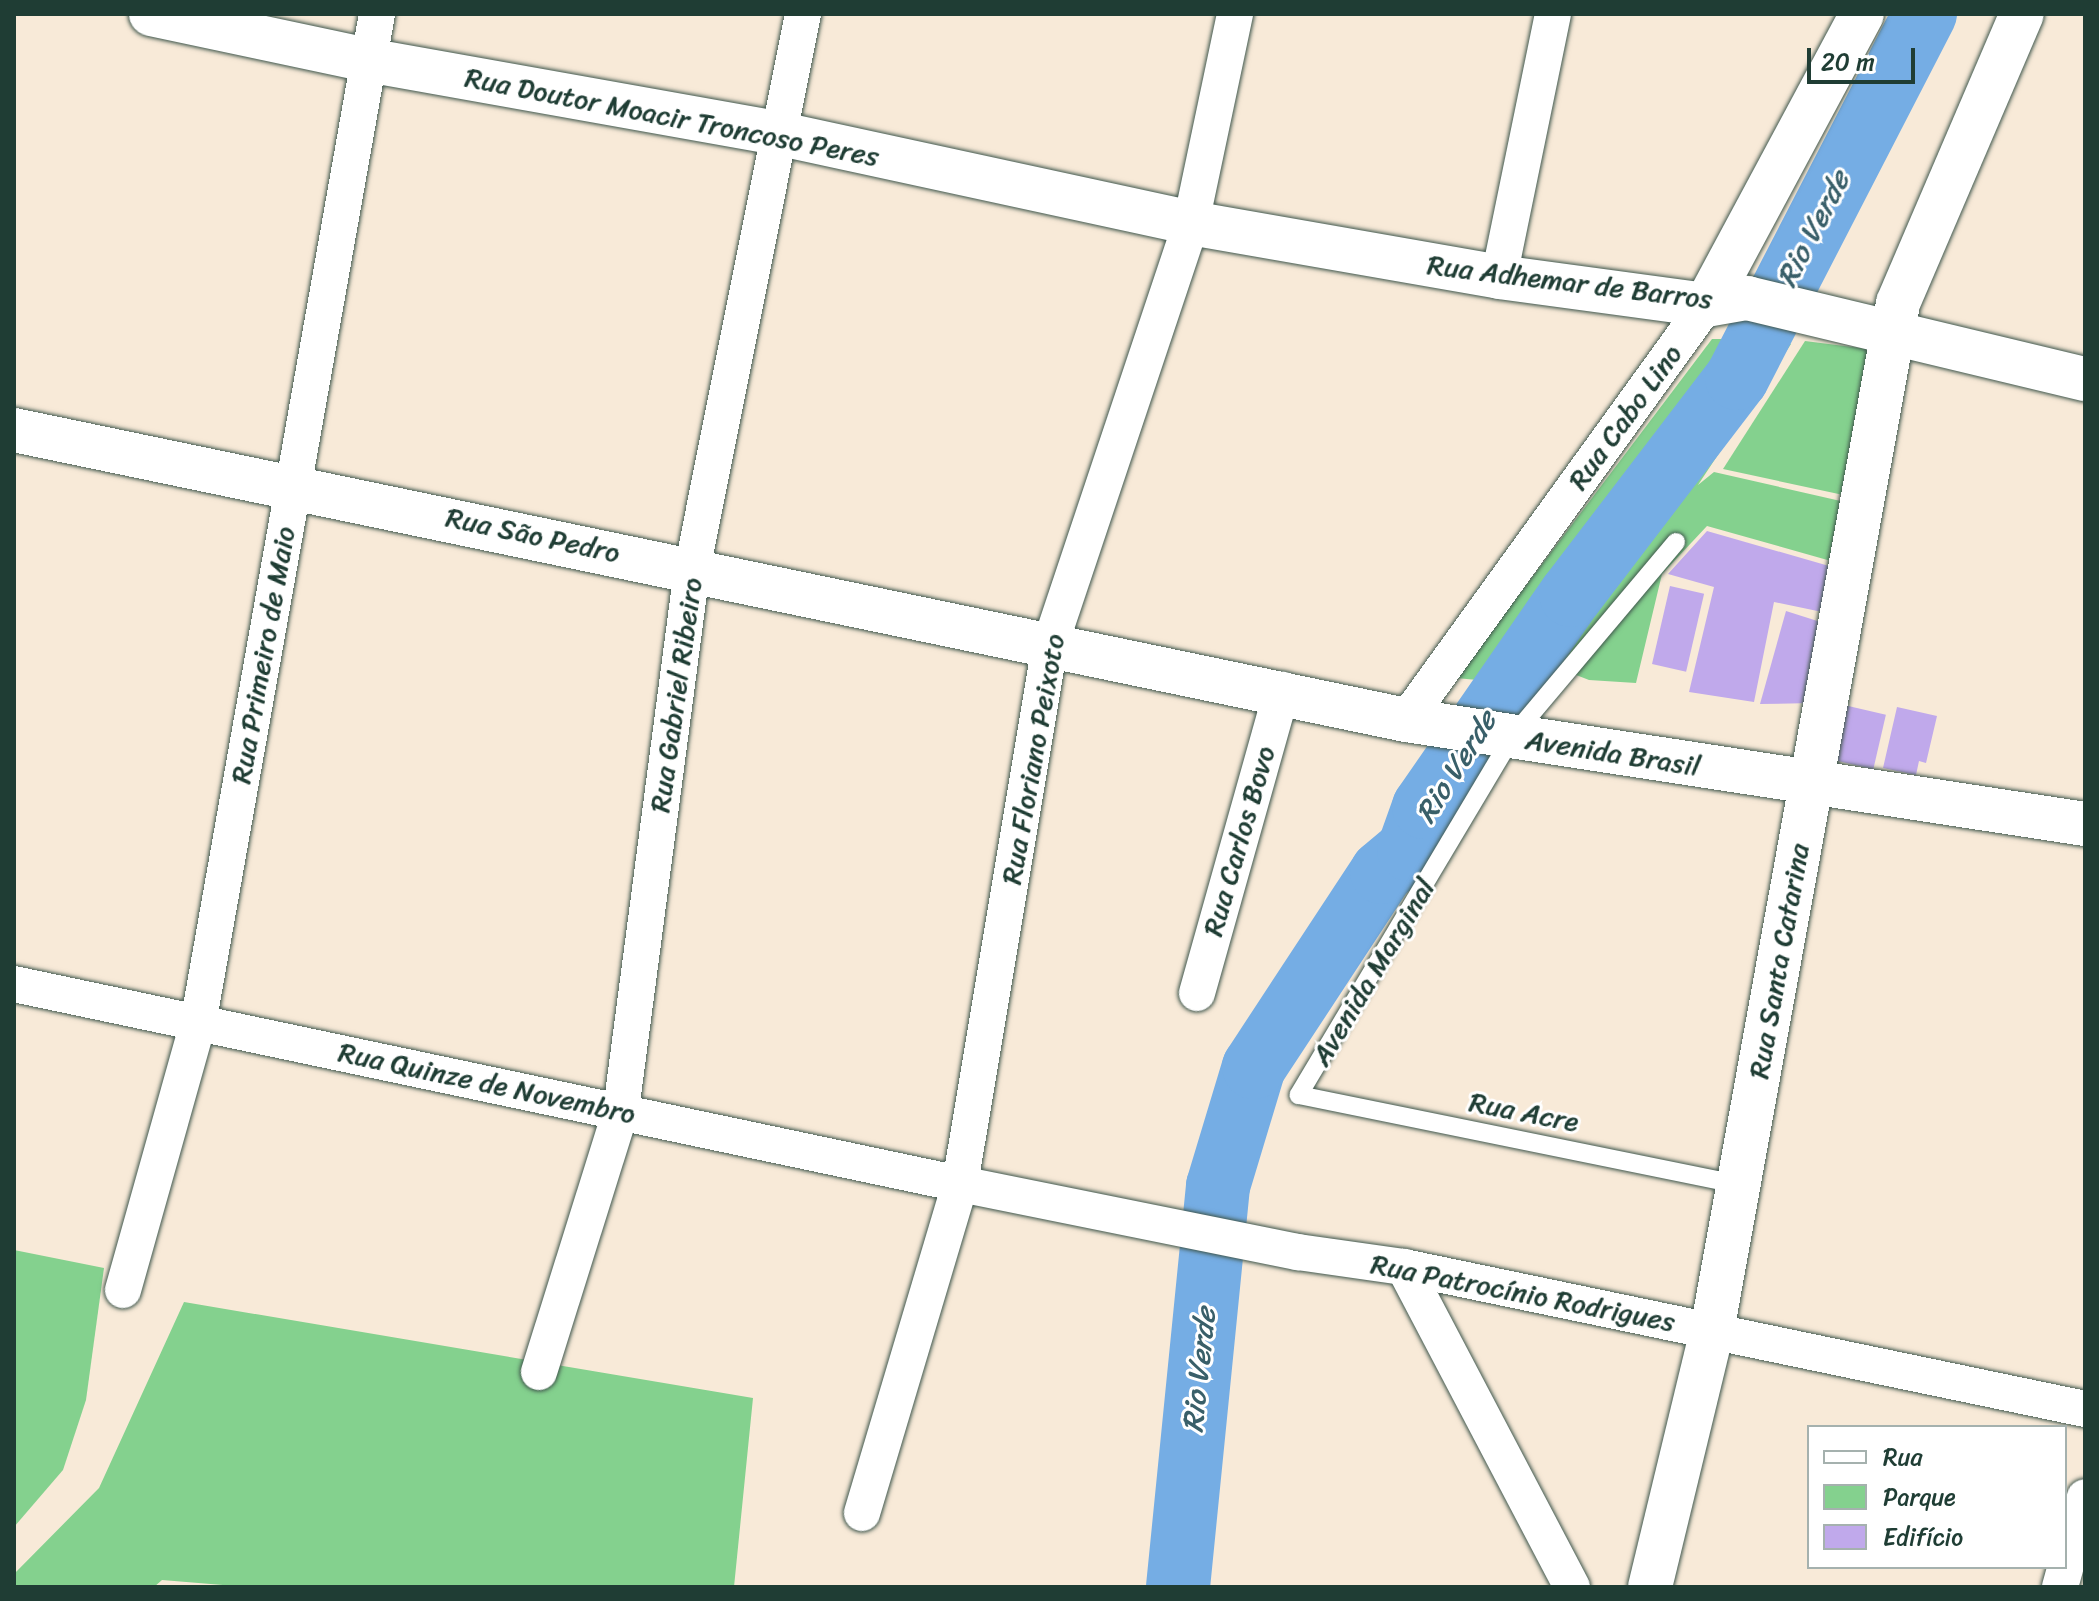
<!DOCTYPE html>
<html>
<head>
<meta charset="utf-8">
<style>
	body { margin:0 }
	#map { position:relative; width:2099px; height:1601px; overflow:hidden; background:#f8ead8; font-family:Sriracha,sans-serif }
	div>[style] { position:absolute }
	.green>* { inset:0; background:#84d18e }
	.river>* { height:64px; margin:-32px; padding:0 32px; transform-origin:32px; border-radius:32px; background:#75ade4 }
	.building>* { inset:0; background:#c0a9eb; transform-origin:0 0 }
	.roads { filter:drop-shadow(0 0 2px #40574d) drop-shadow(0 0 2px #40574d) }
	.service>* { height:18px; margin:-9px; padding:0 9px; transform-origin:9px; border-radius:9px; background:#fff }
	.minor>* { height:36px; margin:-18px; padding:0 18px; transform-origin:18px; border-radius:18px; background:#fff }
	.tertiary>* { height:44px; margin:-22px; padding:0 22px; transform-origin:22px; border-radius:22px; background:#fff }
	span { translate:-50% -50%; white-space:nowrap; text-align:center; line-height:1.15; -webkit-text-stroke:6px #fff; paint-order:stroke }
	.street-label { font-size:28px; color:#1f3d34 }
	.water-label { font-size:30px; color:#395f69; font-style:italic }
	.frame { position:absolute; inset:0; border:16px solid #1f3d34; pointer-events:none }
	.legend { position:absolute; left:1807px; top:1425px; width:260px; height:144px; box-sizing:border-box; background:#fff; border:2px solid #a5b1ae; margin:0; padding:10px 14px; list-style:none; font-size:24px; color:#1f3d34 }
	.legend li { display:flex; align-items:center; gap:16px; height:40px }
	.legend b { width:40px; border:2px solid #a5b1ae }
	.scale { position:absolute; left:1807px; top:48px; width:108px; height:36px; box-sizing:border-box; border:4px solid #1f3d34; border-top:0; padding-left:10px; font-size:24px; line-height:28px; white-space:nowrap; color:#1f3d34; -webkit-text-stroke:6px #fff; paint-order:stroke }
</style>
</head>
<body>
<div id="map">
	<div class="green">
		<i style="clip-path:polygon(1763px 336px,1791px 344px,1698px 485px,1714px 472px,1845px 502px,1838px 563px,1707px 526px,1662px 574px,1636px 683px,1589px 680px,1553px 666px,1538px 685px,1521px 681px,1738px 388px)"></i>
		<i style="clip-path:polygon(1712px 339px,1730px 339px,1697px 402px,1488px 681px,1456px 678px)"></i>
		<i style="clip-path:polygon(1805px 341px,1876px 350px,1848px 496px,1723px 469px)"></i>
		<i style="clip-path:polygon(14px 1250px,104px 1268px,86px 1400px,63px 1470px,14px 1527px)"></i>
		<i style="clip-path:polygon(184px 1302px,753px 1398px,734px 1587px,247px 1587px,162px 1580px,154px 1587px,14px 1587px,14px 1574px,99px 1488px)"></i>
	</div>
	<div class="river">
		<i style="left:1178px;top:1587px;width:403px;rotate:-84.3deg"></i>
		<i style="left:1218px;top:1186px;width:124px;rotate:-73.2deg"></i>
		<i style="left:1254px;top:1067px;width:233px;rotate:-56.7deg"></i>
		<i style="left:1382px;top:872px;width:35px;rotate:-40deg"></i>
		<i style="left:1409px;top:849px;width:45px;rotate:-70.3deg"></i>
		<i style="left:1424px;top:807px;width:258px;rotate:-55.3deg"></i>
		<i style="left:1571px;top:595px;width:273px;rotate:-52.6deg"></i>
		<i style="left:1737px;top:378px;width:410px;rotate:-62.7deg"></i>
	</div>
	<div class="building">
		<i style="clip-path:polygon(1707px 531px,1836px 568px,1827px 613px,1774px 602px,1754px 702px,1689px 692px,1714px 587px,1668px 574px)"></i>
		<i style="left:1670px;top:586px;width:35px;height:80px;rotate:13deg"></i>
		<i style="clip-path:polygon(1786px 611px,1830px 625px,1815px 703px,1760px 704px)"></i>
		<i style="left:1844px;top:705px;width:43px;height:56px;rotate:13deg"></i>
		<i style="clip-path:polygon(1897px 707px,1937px 716px,1926px 763px,1919px 761px,1916px 775px,1883px 768px)"></i>
	</div>
	<div class="roads">
		<div class="service">
			<i style="left:1676px;top:542px;width:255px;rotate:130.1deg"></i>
			<i style="left:1512px;top:737px;width:417px;rotate:120.8deg"></i>
			<i style="left:1299px;top:1095px;width:448px;rotate:11.5deg"></i>
		</div>
		<div class="minor">
			<i style="left:1499px;top:277px;width:268px;rotate:-78.4deg"></i>
			<i style="left:1406px;top:720px;width:512px;rotate:-54.14deg"></i>
			<i style="left:14px;top:984px;width:967px;rotate:11.94deg"></i>
			<i style="left:960px;top:1184px;width:345px;rotate:11.4deg"></i>
			<i style="left:1298px;top:1252px;width:107px;rotate:8.1deg"></i>
			<i style="left:1404px;top:1267px;width:696px;rotate:11.78deg"></i>
			<i style="left:1197px;top:993px;width:315px;rotate:-74.3deg"></i>
			<i style="left:1404px;top:1267px;width:361px;rotate:62.3deg"></i>
			<i style="left:123px;top:1290px;width:276px;rotate:-74.3deg"></i>
			<i style="left:198px;top:1024px;width:1026px;rotate:-79.95deg"></i>
			<i style="left:539px;top:1372px;width:275px;rotate:-72.6deg"></i>
			<i style="left:621px;top:1110px;width:545px;rotate:-82.51deg"></i>
			<i style="left:692px;top:570px;width:567px;rotate:-78.71deg"></i>
			<i style="left:862px;top:1513px;width:343px;rotate:-73.4deg"></i>
			<i style="left:960px;top:1184px;width:546px;rotate:-80.52deg"></i>
			<i style="left:1050px;top:645px;width:445px;rotate:-71.5deg"></i>
			<i style="left:1191px;top:223px;width:214px;rotate:-78.1deg"></i>
			<i style="left:2060px;top:1587px;width:93px;rotate:-74.5deg"></i>
		</div>
		<div class="tertiary">
			<i style="left:151px;top:14px;width:221px;rotate:12deg"></i>
			<i style="left:367px;top:60px;width:415px;rotate:10.1deg"></i>
			<i style="left:776px;top:133px;width:425px;rotate:12.2deg"></i>
			<i style="left:1191px;top:223px;width:313px;rotate:9.9deg"></i>
			<i style="left:1499px;top:277px;width:209px;rotate:7.7deg"></i>
			<i style="left:1706px;top:305px;width:42px;rotate:-9.7deg"></i>
			<i style="left:1747px;top:298px;width:348px;rotate:13.5deg"></i>
			<i style="left:1706px;top:305px;width:330px;rotate:-61.8deg"></i>
			<i style="left:14px;top:430px;width:1422px;rotate:11.77deg"></i>
			<i style="left:1406px;top:720px;width:687px;rotate:8.71deg"></i>
			<i style="left:1650px;top:1587px;width:263px;rotate:-76.4deg"></i>
			<i style="left:1712px;top:1331px;width:1045px;rotate:-79.74deg"></i>
			<i style="left:1898px;top:303px;width:314px;rotate:-66.8deg"></i>
		</div>
	</div>
	<div class="street-label">
		<span style="left:672px;top:117px;rotate:11deg">Rua Doutor Moacir Troncoso Peres</span>
		<span style="left:1570px;top:282px;rotate:7deg">Rua Adhemar de Barros</span>
		<span style="left:1625px;top:417px;rotate:-54deg">Rua Cabo Lino</span>
		<span style="left:533px;top:535px;rotate:12deg">Rua São Pedro</span>
		<span style="left:263px;top:655px;rotate:-80deg">Rua Primeiro de Maio</span>
		<span style="left:676px;top:695px;rotate:-82deg">Rua Gabriel Ribeiro</span>
		<span style="left:1613px;top:753px;rotate:9deg">Avenida Brasil</span>
		<span style="left:1033px;top:759px;rotate:-80deg">Rua Floriano Peixoto</span>
		<span style="left:1239px;top:841px;rotate:-74deg">Rua Carlos Bovo</span>
		<span style="left:1779px;top:961px;rotate:-80deg">Rua Santa Catarina</span>
		<span style="left:1373px;top:972px;rotate:-59deg">Avenida Marginal</span>
		<span style="left:487px;top:1083px;rotate:12deg">Rua Quinze de Novembro</span>
		<span style="left:1524px;top:1112px;rotate:11deg">Rua Acre</span>
		<span style="left:1523px;top:1293px;rotate:11deg">Rua Patrocínio Rodrigues</span>
	</div>
	<div class="water-label">
		<span style="left:1813px;top:229px;rotate:-63deg">Rio Verde</span>
		<span style="left:1456px;top:767px;rotate:-58deg">Rio Verde</span>
		<span style="left:1199px;top:1370px;rotate:-84deg">Rio Verde</span>
	</div>
	<div class="frame"></div>
	<ul class="legend">
	<li><b style="height:10px;background:#fff"></b>Rua</li>
	<li><b style="height:22px;background:#84d18e"></b>Parque</li>
	<li><b style="height:22px;background:#c0a9eb"></b>Edifício</li>
	</ul>
	<div class="scale">20 m</div>
</div>
</body>
</html>
